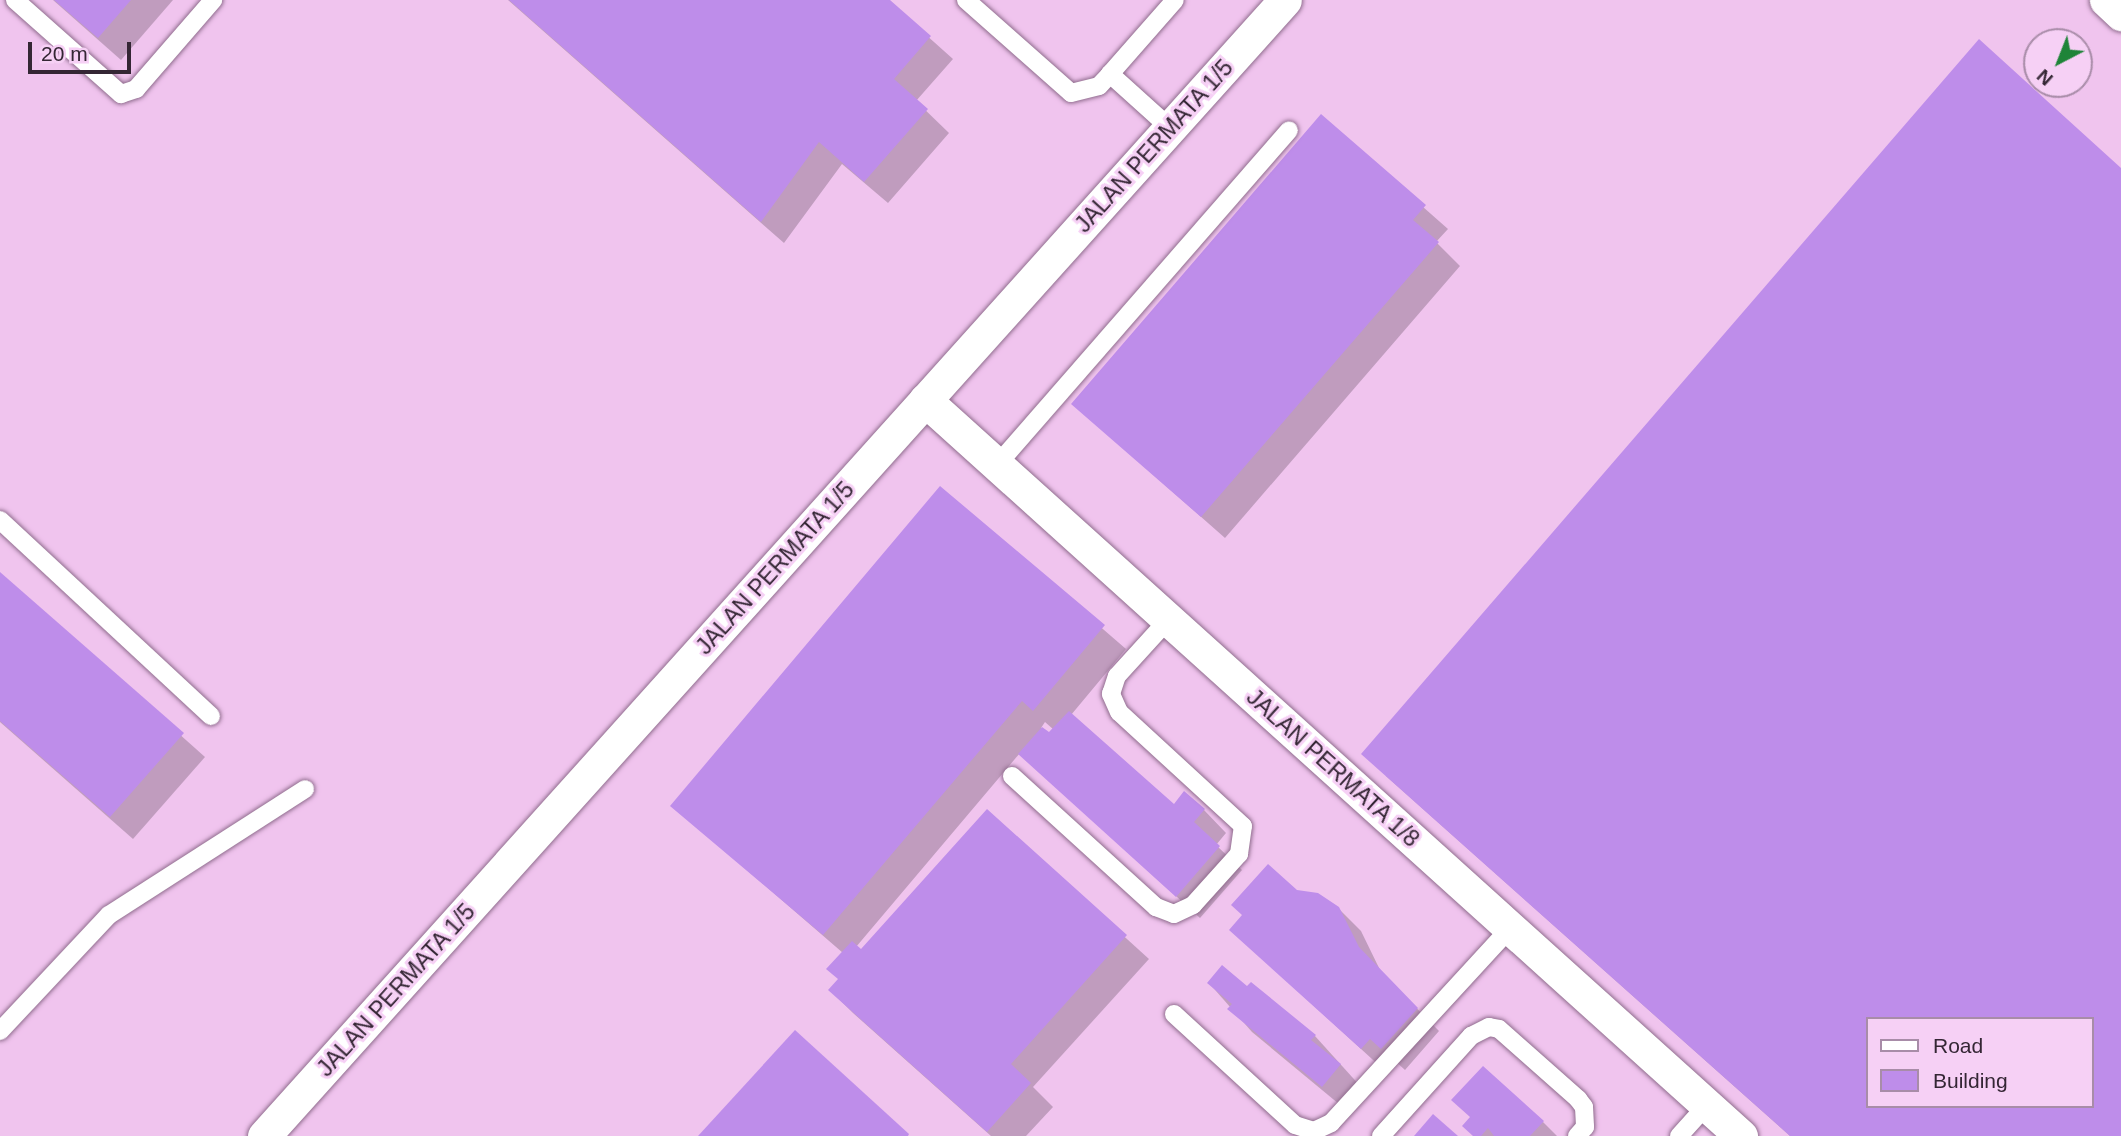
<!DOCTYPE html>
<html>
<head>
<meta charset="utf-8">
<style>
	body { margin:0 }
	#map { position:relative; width:2121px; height:1136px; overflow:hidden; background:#f6d0f5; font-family:Helvetica,sans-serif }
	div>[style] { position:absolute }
	.built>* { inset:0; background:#f0c4ee }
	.shadow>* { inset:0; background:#0003 }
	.building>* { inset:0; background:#be8dea }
	.roads { filter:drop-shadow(0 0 2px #906d8e) drop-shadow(0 0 2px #906d8e) }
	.service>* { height:18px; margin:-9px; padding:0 9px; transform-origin:9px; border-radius:9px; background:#fff }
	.minor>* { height:33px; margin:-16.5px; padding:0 16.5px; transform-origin:16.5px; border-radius:16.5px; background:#fff }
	span { translate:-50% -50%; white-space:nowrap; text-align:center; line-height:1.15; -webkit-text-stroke:6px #f6d0f5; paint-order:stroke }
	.street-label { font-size:23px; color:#342634 }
	.legend { position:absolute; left:1866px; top:1017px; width:228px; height:91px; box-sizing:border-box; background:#f6d0f5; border:2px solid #a88ca8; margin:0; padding:9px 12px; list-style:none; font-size:21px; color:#342634 }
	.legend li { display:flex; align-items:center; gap:14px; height:35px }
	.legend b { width:35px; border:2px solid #a88ca8 }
	.north { position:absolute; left:2023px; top:28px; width:70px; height:70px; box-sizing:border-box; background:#f6d0f5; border:2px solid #a88ca8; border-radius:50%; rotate:222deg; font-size:19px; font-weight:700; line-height:28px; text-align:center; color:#342634 }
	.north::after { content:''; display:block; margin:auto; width:24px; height:32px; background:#1e8438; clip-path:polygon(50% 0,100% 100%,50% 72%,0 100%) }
	.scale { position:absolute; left:28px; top:42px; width:103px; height:32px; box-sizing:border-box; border:4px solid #342634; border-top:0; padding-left:9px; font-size:21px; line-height:24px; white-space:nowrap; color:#342634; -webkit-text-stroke:5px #f6d0f5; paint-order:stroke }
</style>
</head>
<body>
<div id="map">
	<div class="built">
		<i style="clip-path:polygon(evenodd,0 0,2121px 0,2121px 1136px,0 1136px,0 0,2037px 42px,2079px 42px,2079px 84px,2037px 84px,2037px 42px,0 0,1867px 1019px,2091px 1019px,2091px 1106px,1867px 1106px,1867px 1019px)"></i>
	</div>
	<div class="shadow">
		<i style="clip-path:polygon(53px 0,173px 0,121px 60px)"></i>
		<i style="clip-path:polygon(508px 0,887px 0,953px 59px,916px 101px,949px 133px,888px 203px,842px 164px,784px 243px)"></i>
		<i style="clip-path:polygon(1321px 117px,1448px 229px,1436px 242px,1460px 266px,1225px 538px,1073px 404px)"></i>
		<i style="clip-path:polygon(evenodd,2121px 170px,2121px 1136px,1790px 1136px,1386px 776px,2121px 170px,1867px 1019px,2091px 1019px,2091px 1106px,1867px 1106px,1867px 1019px)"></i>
		<i style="clip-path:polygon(evenodd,940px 488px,1126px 649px,1071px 715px,1174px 806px,1204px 810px,1226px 833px,1216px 845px,1242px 870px,1200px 918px,1020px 753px,856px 947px,861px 951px,987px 812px,1149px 959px,1033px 1087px,1053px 1107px,1026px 1136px,991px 1136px,853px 1013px,830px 990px,840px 980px,843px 953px,672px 805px,940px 488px,1045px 722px,1054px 730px,1050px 735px,1041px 728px,1045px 722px)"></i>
		<i style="clip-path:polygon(0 574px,205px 757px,133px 839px,0 722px)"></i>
		<i style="clip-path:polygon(1296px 892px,1338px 908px,1361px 931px,1381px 972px,1439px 1031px,1405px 1070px,1394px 1060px,1384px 1070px,1231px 930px)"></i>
		<i style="clip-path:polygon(1209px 983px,1248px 989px,1315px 1036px,1362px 1088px,1345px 1109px,1252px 1032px)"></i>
		<i style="clip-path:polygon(1543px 1122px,1557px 1136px,1475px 1136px,1465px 1126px)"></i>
	</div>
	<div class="building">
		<i style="clip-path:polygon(54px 0,131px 0,98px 38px)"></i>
		<i style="clip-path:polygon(509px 0,890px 0,931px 36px,894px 79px,928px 109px,864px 182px,819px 142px,761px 222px)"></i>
		<i style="clip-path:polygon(evenodd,1979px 39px,2121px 168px,2121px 1136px,1790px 1136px,1361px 754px,1979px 39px,1867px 1019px,2091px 1019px,2091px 1106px,1867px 1106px,1867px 1019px)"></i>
		<i style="clip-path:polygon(1321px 114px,1426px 205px,1413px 220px,1439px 242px,1201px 517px,1071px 404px)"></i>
		<i style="clip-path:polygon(940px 486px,1105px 625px,1033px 711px,1022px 701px,823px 935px,670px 806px)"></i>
		<i style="clip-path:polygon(0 572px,184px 733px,110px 817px,0 721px)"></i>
		<i style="clip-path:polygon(1069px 711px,1174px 804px,1184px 791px,1205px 809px,1194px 822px,1220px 846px,1176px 897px,1018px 754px,1042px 727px,1049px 732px)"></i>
		<i style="clip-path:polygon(987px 809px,1127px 935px,1011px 1064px,1031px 1083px,987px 1132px,828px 990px,838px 979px,826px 969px,852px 941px,861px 949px)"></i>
		<i style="clip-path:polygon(1268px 864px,1297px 890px,1318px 893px,1339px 907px,1359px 947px,1418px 1008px,1381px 1049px,1370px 1039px,1361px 1049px,1229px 930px,1242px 915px,1231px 905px)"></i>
		<i style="clip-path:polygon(1222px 965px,1247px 986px,1251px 982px,1316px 1035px,1311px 1040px,1341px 1064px,1322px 1087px,1227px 1009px,1232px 1004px,1207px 983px)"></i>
		<i style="clip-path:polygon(795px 1030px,909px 1134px,908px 1136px,698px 1136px)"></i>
		<i style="clip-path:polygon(1483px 1066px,1544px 1121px,1530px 1136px,1494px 1136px,1488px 1128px,1481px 1136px,1473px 1136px,1462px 1126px,1470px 1117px,1451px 1100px)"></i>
		<i style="clip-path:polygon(1433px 1114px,1458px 1136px,1414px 1136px)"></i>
	</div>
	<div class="roads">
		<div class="service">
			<i style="left:15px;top:0;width:142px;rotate:41.6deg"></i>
			<i style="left:121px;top:94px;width:16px;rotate:-18deg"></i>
			<i style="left:136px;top:89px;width:118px;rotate:-49.1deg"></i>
			<i style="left:966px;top:0;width:140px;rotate:41.5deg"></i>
			<i style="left:1071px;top:93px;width:29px;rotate:-14deg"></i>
			<i style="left:1099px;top:86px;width:16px;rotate:-47deg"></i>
			<i style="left:1170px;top:128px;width:81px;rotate:-138deg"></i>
			<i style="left:1110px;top:74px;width:98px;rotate:-48.7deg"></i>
			<i style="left:997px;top:465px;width:444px;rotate:-48.9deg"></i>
			<i style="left:0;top:520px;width:288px;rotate:42.9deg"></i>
			<i style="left:1012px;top:776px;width:195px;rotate:42.3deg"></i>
			<i style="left:1156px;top:907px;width:19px;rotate:21deg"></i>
			<i style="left:1174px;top:914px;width:21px;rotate:-25deg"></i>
			<i style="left:1193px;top:905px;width:69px;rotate:-48deg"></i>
			<i style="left:1239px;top:854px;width:28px;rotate:-82deg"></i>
			<i style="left:1243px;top:826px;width:168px;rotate:-137.4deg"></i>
			<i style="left:1119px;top:712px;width:20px;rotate:-114deg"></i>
			<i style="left:1111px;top:694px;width:19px;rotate:-72deg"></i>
			<i style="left:1117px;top:676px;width:76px;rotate:-47.7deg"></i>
			<i style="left:1174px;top:1014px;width:164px;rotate:42.5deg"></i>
			<i style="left:1295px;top:1125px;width:20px;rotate:18deg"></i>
			<i style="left:1314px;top:1131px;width:19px;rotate:-25deg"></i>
			<i style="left:1331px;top:1123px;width:265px;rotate:-47.4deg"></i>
			<i style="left:0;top:1031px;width:159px;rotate:-46.8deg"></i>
			<i style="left:109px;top:915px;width:233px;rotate:-32.7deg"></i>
			<i style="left:1381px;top:1136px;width:135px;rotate:-48deg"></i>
			<i style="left:1471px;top:1036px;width:20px;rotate:-27deg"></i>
			<i style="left:1489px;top:1027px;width:10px;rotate:11deg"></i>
			<i style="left:1499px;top:1029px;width:106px;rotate:41.5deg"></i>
			<i style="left:1578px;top:1099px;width:10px;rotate:53deg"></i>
			<i style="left:1584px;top:1107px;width:20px;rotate:87deg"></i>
			<i style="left:1585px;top:1127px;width:12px;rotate:132deg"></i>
			<i style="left:1679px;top:1136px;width:42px;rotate:-47.9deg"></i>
		</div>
		<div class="minor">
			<i style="left:2106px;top:0;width:21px;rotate:43deg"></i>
			<i style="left:925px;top:400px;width:1099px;rotate:42.05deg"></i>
			<i style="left:264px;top:1136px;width:1527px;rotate:-48.05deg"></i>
		</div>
	</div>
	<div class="street-label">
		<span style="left:1154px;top:146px;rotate:-48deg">JALAN PERMATA 1/5</span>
		<span style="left:775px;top:568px;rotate:-48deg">JALAN PERMATA 1/5</span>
		<span style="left:1333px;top:768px;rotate:42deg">JALAN PERMATA 1/8</span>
		<span style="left:396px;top:990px;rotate:-48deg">JALAN PERMATA 1/5</span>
	</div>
	<ul class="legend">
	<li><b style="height:9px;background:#fff"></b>Road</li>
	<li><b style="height:19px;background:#be8dea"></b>Building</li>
	</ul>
	<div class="north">N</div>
	<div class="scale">20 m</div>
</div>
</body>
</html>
